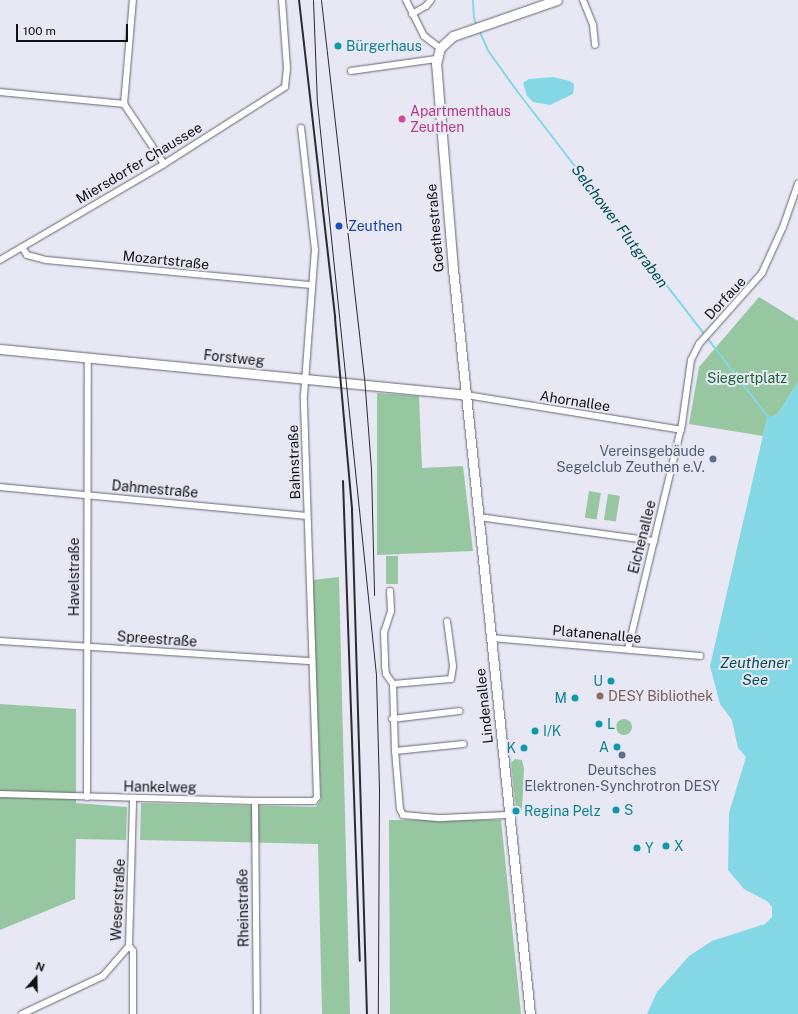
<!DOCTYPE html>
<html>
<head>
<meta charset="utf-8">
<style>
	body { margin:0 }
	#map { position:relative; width:798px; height:1014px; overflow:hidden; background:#e8e8f5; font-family:"Public Sans",sans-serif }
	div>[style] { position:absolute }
	.green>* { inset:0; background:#97c7a0; transform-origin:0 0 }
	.round { border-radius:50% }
	.water>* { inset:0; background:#84d7e5 }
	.stream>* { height:2px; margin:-1px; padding:0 1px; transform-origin:1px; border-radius:1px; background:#84d7e5 }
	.roads { filter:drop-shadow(0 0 1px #65646f) drop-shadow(0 0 1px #65646f) }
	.minor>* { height:6px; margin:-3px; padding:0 3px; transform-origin:3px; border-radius:3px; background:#fff }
	.secondary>* { height:9px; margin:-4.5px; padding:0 4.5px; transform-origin:4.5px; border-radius:4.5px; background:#fff }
	.tram>* { height:1px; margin:-0.5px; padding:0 0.5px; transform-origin:0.5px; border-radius:0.5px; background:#2b2b30 }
	.rail>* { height:2px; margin:-1px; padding:0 1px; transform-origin:1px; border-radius:1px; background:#2b2b30 }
	.dots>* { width:11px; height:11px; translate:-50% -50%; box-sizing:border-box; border:2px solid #e8e8f5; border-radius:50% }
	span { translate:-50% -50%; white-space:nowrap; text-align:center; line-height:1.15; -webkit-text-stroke:4px #e8e8f5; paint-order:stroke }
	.culture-label { font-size:14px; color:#0d838f }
	.left { translate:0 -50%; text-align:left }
	.right { translate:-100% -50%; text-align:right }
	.hotel-label { font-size:14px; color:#b23c85 }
	.street-label { font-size:14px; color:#111115 }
	.transit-label { font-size:14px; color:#164399 }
	.park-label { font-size:14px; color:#176732 }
	.service-label { font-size:14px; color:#4e5e75 }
	.education-label { font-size:14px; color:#785e54 }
	.water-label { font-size:15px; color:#004e58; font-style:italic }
	.north { position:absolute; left:16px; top:958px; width:40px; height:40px; -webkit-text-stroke:3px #e8e8f5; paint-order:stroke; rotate:20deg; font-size:11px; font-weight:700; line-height:16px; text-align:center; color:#111115 }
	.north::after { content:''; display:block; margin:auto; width:14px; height:18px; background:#111115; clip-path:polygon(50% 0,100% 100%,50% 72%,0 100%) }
	.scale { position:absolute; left:16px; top:24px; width:112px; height:18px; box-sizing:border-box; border:2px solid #111115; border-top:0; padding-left:5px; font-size:12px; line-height:14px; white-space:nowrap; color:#111115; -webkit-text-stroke:3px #e8e8f5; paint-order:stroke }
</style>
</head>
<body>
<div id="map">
	<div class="green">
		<i style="clip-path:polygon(759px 297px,798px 321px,798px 382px,777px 415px,767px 418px,763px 436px,689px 424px,699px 367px)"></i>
		<i style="clip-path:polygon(377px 393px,419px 396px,422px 468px,463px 466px,473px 551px,377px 555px)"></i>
		<i style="left:589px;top:491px;width:12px;height:27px;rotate:9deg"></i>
		<i style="left:608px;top:494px;width:12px;height:26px;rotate:9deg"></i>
		<i style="left:386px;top:556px;width:12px;height:28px"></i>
		<i style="clip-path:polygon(339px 577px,350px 1014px,322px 1014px,318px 844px,140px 840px,141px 803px,316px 807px,321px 799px,312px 580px)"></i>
		<i style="clip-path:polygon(0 704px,76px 709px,76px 803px,127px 807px,126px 840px,76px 839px,75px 899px,0 930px)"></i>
		<i class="round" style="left:616px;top:719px;width:16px;height:16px"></i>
		<i style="clip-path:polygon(515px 759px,522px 760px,524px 769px,522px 810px,516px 810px,511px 763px)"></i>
		<i style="clip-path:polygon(389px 820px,501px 820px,521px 1014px,390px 1014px)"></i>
	</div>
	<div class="water">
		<i style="clip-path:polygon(553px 77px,570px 81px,574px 84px,573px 94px,550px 105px,533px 102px,527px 96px,523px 83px,529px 79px)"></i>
		<i style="clip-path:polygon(798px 382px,798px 1014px,647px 1014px,657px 992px,689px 956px,712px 941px,765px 924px,772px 917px,772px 907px,767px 901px,744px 889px,728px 870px,729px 813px,746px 757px,738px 748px,732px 720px,720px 704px,710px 666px,767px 418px,777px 415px)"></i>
	</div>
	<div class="stream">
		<i style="left:473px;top:0;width:18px;rotate:87deg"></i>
		<i style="left:474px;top:18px;width:6px;rotate:72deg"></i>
		<i style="left:479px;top:30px;width:24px;rotate:66deg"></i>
		<i style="left:489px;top:52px;width:48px;rotate:54.3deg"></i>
		<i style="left:517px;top:91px;width:413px;rotate:52.4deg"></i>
	</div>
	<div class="roads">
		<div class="minor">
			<i style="left:406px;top:0;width:40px;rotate:63.4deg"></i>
			<i style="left:424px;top:36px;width:20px;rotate:37deg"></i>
			<i style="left:583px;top:0;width:27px;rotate:68deg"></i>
			<i style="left:593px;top:25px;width:20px;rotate:84deg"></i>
			<i style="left:412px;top:14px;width:16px;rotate:-30deg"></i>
			<i style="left:426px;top:6px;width:8px;rotate:-50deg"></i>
			<i style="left:351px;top:71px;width:86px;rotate:-8deg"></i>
			<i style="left:0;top:92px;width:125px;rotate:5.5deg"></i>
			<i style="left:124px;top:104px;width:104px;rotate:-85.1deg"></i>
			<i style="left:124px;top:104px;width:72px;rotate:56.3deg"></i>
			<i style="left:22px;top:247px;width:9px;rotate:58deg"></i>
			<i style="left:27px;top:255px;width:20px;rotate:15deg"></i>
			<i style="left:46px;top:260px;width:267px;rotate:5.4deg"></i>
			<i style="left:0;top:260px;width:190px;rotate:-30.3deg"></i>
			<i style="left:164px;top:164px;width:143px;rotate:-32.5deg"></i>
			<i style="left:285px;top:87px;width:19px;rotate:-84deg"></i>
			<i style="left:287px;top:68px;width:68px;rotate:-94.2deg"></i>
			<i style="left:466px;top:395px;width:218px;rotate:9.2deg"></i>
			<i style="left:0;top:487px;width:308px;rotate:5.4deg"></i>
			<i style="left:478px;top:517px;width:178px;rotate:7.8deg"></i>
			<i style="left:390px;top:591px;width:20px;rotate:87deg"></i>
			<i style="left:391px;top:611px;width:22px;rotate:108deg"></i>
			<i style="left:384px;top:632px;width:34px;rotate:88deg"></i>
			<i style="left:385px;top:666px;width:8px;rotate:83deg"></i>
			<i style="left:386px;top:674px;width:12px;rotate:55deg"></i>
			<i style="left:393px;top:684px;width:67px;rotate:88.3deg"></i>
			<i style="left:395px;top:751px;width:58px;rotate:85.1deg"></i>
			<i style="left:400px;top:809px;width:7px;rotate:63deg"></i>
			<i style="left:403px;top:815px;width:37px;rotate:5deg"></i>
			<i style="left:440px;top:818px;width:69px;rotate:-2.5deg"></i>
			<i style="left:491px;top:638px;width:210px;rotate:4.9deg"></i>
			<i style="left:0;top:641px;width:313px;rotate:3.7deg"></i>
			<i style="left:628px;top:649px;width:231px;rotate:-76.5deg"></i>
			<i style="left:682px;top:424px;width:65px;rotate:-82deg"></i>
			<i style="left:691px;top:360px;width:18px;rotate:-63deg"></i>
			<i style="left:699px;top:344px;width:95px;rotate:-48.4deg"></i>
			<i style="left:762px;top:273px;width:51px;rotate:-65.5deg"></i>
			<i style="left:783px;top:227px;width:46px;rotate:-70.8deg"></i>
			<i style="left:393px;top:684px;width:58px;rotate:-4.9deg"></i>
			<i style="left:451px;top:679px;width:13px;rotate:-81deg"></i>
			<i style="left:453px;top:666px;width:45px;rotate:-97.6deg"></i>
			<i style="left:392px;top:719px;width:68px;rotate:-6.7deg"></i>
			<i style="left:395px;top:751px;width:69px;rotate:-5.8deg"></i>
			<i style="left:0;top:794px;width:253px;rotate:1.6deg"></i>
			<i style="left:253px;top:801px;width:61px"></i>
			<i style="left:314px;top:801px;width:5px;rotate:-53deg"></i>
			<i style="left:317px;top:797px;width:402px;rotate:-91.9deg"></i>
			<i style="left:304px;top:395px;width:145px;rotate:-85.7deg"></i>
			<i style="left:315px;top:250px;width:123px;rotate:-96.5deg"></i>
			<i style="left:87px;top:797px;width:440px;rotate:-89.9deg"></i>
			<i style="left:255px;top:801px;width:213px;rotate:89.5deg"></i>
			<i style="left:129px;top:946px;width:6px;rotate:51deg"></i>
			<i style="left:133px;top:951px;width:63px;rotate:90deg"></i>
			<i style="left:22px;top:1014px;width:89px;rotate:-25.1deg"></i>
			<i style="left:103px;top:976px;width:40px;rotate:-49deg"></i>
			<i style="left:129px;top:946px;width:147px;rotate:-88.4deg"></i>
		</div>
		<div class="secondary">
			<i style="left:0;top:349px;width:468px;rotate:5.6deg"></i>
			<i style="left:530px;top:1014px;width:749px;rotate:-95.9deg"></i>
			<i style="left:453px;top:269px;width:206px;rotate:-94.7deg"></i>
			<i style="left:436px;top:64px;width:16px;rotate:-76deg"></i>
			<i style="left:440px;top:48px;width:18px;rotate:-43deg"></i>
			<i style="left:453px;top:36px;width:110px;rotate:-19.1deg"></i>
		</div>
	</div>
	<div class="tram">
		<i style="left:313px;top:0;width:102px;rotate:87.8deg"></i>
		<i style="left:317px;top:102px;width:576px;rotate:84.12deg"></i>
		<i style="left:376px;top:675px;width:113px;rotate:88.5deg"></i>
		<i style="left:379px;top:788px;width:226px;rotate:90.3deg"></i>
		<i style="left:321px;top:0;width:378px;rotate:83.5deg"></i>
		<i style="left:364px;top:376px;width:93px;rotate:85.7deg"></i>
		<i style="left:371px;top:469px;width:126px;rotate:88.6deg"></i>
	</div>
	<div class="rail">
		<i style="left:299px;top:0;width:320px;rotate:83.5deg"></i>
		<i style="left:335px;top:318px;width:193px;rotate:84.9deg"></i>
		<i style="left:352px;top:510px;width:504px;rotate:88.3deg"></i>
		<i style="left:343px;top:481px;width:480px;rotate:88deg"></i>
	</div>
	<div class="dots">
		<i style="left:338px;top:46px;background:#0f9aa8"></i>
		<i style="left:402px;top:119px;background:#d1479c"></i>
		<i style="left:339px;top:226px;background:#1a4fb4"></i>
		<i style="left:713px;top:459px;background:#5c6f8a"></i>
		<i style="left:611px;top:681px;background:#0f9aa8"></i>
		<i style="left:600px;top:696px;background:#8d6e63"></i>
		<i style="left:575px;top:698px;background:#0f9aa8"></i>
		<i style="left:599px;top:724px;background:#0f9aa8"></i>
		<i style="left:535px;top:731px;background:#0f9aa8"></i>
		<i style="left:617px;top:747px;background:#0f9aa8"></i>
		<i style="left:524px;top:748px;background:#0f9aa8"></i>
		<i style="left:622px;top:755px;background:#5c6f8a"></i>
		<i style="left:616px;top:810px;background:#0f9aa8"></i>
		<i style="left:516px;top:811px;background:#0f9aa8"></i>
		<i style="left:666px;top:846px;background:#0f9aa8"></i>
		<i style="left:637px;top:848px;background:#0f9aa8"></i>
	</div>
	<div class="culture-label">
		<span class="left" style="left:346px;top:46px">Bürgerhaus</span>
		<span class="right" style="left:603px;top:681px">U</span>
		<span class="right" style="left:567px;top:698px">M</span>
		<span class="left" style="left:607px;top:724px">L</span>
		<span class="left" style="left:543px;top:731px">I/K</span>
		<span class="right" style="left:609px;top:747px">A</span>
		<span class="right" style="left:516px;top:748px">K</span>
		<span class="left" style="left:624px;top:810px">S</span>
		<span class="left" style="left:524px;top:811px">Regina Pelz</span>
		<span class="left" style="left:674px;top:846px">X</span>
		<span class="left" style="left:645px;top:848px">Y</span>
	</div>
	<div class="hotel-label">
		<span class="left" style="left:410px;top:119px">Apartmenthaus<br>Zeuthen</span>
	</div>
	<div class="street-label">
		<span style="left:139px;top:163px;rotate:-31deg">Miersdorfer Chaussee</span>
		<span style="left:435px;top:228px;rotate:-95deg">Goethestraße</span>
		<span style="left:166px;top:260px;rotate:6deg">Mozartstraße</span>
		<span style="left:725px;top:298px;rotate:-47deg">Dorfaue</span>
		<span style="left:234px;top:358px;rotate:6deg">Forstweg</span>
		<span style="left:575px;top:401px;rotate:9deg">Ahornallee</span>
		<span style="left:294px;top:462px;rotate:-92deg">Bahnstraße</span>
		<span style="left:155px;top:489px;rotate:5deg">Dahmestraße</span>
		<span style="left:642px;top:537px;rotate:-76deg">Eichenallee</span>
		<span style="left:74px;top:577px;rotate:-90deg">Havelstraße</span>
		<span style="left:597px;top:634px;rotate:5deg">Platanenallee</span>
		<span style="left:157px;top:639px;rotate:4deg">Spreestraße</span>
		<span style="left:484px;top:706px;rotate:-96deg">Lindenallee</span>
		<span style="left:160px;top:787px;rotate:1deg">Hankelweg</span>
		<span style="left:118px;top:900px;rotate:-87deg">Weserstraße</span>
		<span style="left:243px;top:908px;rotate:-91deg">Rheinstraße</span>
	</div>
	<div class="transit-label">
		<span class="left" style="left:348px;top:226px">Zeuthen</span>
	</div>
	<div class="park-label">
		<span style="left:747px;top:378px">Siegertplatz</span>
	</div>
	<div class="service-label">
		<span class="right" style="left:705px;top:459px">Vereinsgebäude<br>Segelclub Zeuthen e.V.</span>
		<span style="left:622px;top:778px">Deutsches<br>Elektronen-Synchrotron DESY</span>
	</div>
	<div class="education-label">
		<span class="left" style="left:608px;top:696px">DESY Bibliothek</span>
	</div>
	<div class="water-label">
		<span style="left:620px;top:226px;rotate:53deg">Selchower Flutgraben</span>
		<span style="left:755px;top:671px">Zeuthener<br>See</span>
	</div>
	<div class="north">N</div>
	<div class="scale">100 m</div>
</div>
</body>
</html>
